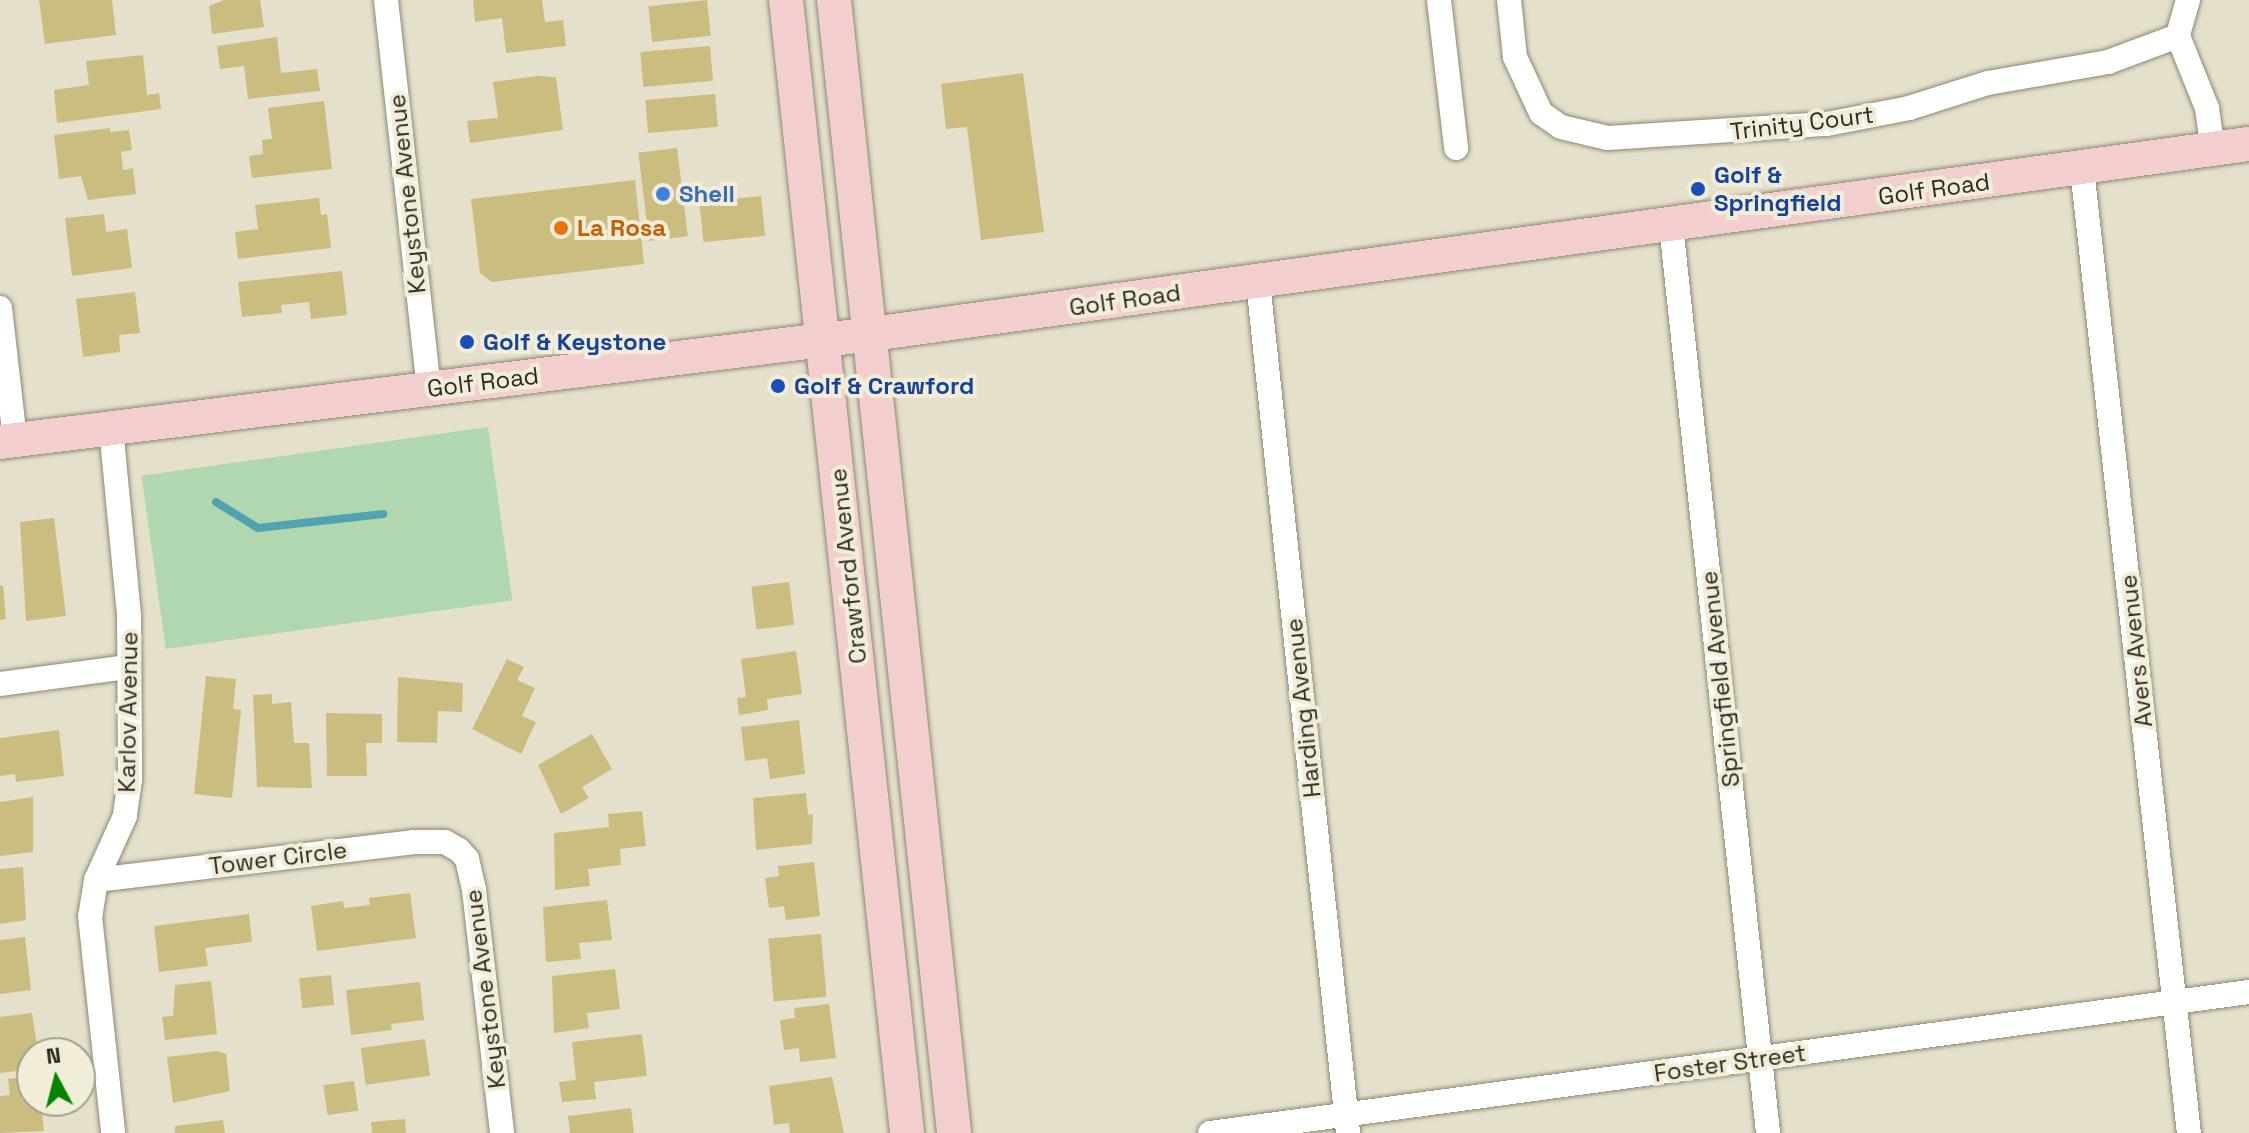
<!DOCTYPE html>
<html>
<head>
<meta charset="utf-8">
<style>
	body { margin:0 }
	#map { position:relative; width:2249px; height:1133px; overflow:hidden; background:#e5e0cb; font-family:"Space Grotesk",sans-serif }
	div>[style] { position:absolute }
	.green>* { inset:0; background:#b1d7ae; transform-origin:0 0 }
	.stream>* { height:8px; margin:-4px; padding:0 4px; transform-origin:4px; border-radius:4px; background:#51a3b1 }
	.building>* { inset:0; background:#cbbd7f; transform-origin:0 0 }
	.roads { filter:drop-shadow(0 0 2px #8d8975) drop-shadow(0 0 2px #8d8975) }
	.street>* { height:24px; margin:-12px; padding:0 12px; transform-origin:12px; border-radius:12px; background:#fff }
	.secondary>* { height:34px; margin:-17px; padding:0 17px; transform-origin:17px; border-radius:17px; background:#f2cfce }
	.dots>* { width:22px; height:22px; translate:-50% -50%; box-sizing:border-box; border:4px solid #f2edd8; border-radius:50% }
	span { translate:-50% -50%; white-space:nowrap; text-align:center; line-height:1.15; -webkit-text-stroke:8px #f2edd8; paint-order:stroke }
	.street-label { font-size:24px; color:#2c2a22 }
	.transit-label { font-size:24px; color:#164399; font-weight:700 }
	.left { translate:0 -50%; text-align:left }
	.shop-label { font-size:24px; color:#366cbe; font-weight:700 }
	.food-label { font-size:24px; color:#c56008; font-weight:700 }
	.north { position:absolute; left:16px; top:1037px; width:80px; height:80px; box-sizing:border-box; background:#f2edd8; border:2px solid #a39f8f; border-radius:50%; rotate:353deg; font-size:22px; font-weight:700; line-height:32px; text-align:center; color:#2c2a22 }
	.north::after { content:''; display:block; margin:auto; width:28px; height:36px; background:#058400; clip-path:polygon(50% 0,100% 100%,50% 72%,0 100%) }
</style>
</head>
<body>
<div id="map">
	<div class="green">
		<i style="left:488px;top:427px;width:175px;height:350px;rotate:82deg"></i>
	</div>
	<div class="stream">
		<i style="left:216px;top:502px;width:49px;rotate:31.8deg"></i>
		<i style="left:258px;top:528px;width:126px;rotate:-6.4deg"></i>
	</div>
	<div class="building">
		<i style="clip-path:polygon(39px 0,112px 0,116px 35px,45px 44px)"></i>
		<i style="clip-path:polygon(224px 0,260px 0,264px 27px,212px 34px,209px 6px)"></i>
		<i style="clip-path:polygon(473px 0,542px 0,545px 22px,563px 20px,566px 46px,506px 53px,502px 18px,475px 22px)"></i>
		<i style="left:707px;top:0;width:36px;height:59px;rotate:84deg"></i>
		<i style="clip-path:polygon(277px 37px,281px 73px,317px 69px,320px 91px,248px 99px,244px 66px,220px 69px,217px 46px)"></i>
		<i style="left:710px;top:46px;width:35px;height:70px;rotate:85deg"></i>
		<i style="clip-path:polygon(143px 55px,147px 95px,159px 93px,161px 109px,57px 123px,54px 90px,89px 85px,86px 61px)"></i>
		<i style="clip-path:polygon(1023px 73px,1044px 232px,981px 240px,967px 127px,946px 129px,941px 84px)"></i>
		<i style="clip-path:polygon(537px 76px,556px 77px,563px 130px,470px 143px,467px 121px,498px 118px,493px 82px)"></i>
		<i style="left:715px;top:94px;width:33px;height:70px;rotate:85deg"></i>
		<i style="clip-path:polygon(324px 101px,332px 169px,252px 178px,249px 156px,263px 154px,262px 140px,272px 139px,268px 108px)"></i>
		<i style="clip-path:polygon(110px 128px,110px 132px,129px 130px,132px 150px,121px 152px,123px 170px,133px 168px,136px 194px,88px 200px,81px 176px,59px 179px,54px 135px)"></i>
		<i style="left:677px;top:148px;width:89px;height:39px;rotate:83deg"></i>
		<i style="clip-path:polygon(635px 180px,644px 264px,492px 282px,480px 273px,471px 199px)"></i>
		<i style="left:761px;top:196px;width:40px;height:62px;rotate:84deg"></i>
		<i style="clip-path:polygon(319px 198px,321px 215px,327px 214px,331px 248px,238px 259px,235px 232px,258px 229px,255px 205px)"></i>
		<i style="clip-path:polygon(104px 214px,106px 232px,127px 229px,132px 268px,72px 276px,65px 218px)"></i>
		<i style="clip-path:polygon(342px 271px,347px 315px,311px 319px,309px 302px,281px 305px,282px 313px,242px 317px,238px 282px)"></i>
		<i style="clip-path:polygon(135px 292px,140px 333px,119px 335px,120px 352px,83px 357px,76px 299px)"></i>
		<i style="clip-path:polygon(54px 518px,66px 616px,26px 621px,20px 522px)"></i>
		<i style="left:789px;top:582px;width:43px;height:38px;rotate:83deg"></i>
		<i style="clip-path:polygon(3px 585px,6px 619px,0 620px,0 586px)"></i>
		<i style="clip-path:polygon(796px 651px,802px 694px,767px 699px,768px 710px,739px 715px,737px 698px,746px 697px,741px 659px)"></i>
		<i style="clip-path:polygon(507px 659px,524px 667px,517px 680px,535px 688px,522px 716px,536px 722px,521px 754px,472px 729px)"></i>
		<i style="clip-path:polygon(206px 676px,236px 679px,233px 709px,241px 710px,232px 798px,194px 794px)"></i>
		<i style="clip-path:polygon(398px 677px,463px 683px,462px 712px,438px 711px,437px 743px,397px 742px)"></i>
		<i style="clip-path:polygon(272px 694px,272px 704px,291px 702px,294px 743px,309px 743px,312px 788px,257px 787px,253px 695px)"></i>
		<i style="clip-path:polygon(326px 713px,382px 714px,382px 743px,366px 743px,367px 776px,327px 776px)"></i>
		<i style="clip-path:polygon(799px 720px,805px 774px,770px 779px,767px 758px,745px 761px,741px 727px)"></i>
		<i style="clip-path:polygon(59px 730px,64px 776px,16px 782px,15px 774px,0 776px,0 738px)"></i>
		<i style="clip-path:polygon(592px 734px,612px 769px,582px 787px,589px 798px,561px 814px,538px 765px)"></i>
		<i style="clip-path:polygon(806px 793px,808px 815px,813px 814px,812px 844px,756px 850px,753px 798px)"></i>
		<i style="clip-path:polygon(33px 797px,33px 852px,0 856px,0 802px)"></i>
		<i style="clip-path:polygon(642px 811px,646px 846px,620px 849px,621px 865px,588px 869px,590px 886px,555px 890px,554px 833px,609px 827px,608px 814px)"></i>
		<i style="clip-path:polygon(814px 862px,820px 916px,786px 920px,784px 906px,769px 908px,765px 878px,779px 876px,778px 866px)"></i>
		<i style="clip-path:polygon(23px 867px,26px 920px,0 924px,0 869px)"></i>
		<i style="clip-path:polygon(410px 893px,416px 938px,317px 951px,311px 906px,343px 901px,344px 908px,370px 905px,369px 898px)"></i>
		<i style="clip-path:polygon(607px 900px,612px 940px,579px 943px,581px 959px,546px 962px,543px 907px)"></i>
		<i style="clip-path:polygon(249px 914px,252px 942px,205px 948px,208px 966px,159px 972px,154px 926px)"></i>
		<i style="left:821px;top:934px;width:63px;height:53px;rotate:85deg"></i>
		<i style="clip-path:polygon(25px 937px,31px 990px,0 994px,0 940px)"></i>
		<i style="clip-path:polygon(615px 969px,620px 1009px,587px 1013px,589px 1028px,554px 1033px,552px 976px)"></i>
		<i style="left:331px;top:975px;width:30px;height:32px;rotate:84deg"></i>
		<i style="clip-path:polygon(211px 981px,217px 1034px,165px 1040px,162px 1017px,173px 1016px,175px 985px)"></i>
		<i style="clip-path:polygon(420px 982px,424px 1020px,391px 1024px,392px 1030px,351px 1035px,346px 990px)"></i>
		<i style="clip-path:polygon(829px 1004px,836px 1058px,800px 1062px,799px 1048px,784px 1050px,780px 1020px,795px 1018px,794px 1008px)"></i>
		<i style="clip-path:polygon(32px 1013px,38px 1053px,32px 1053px,32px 1069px,0 1073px,0 1017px)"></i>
		<i style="clip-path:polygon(642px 1034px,647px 1076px,594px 1082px,596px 1099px,562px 1102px,559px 1082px,576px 1080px,572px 1042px)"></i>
		<i style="left:425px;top:1039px;width:37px;height:65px;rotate:82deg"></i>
		<i style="clip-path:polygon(217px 1051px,226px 1054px,230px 1091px,173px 1103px,167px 1057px)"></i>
		<i style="clip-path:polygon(32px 1076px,32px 1101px,41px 1101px,44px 1131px,0 1133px,0 1096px,10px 1095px,8px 1079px)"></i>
		<i style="clip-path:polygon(832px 1077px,844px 1133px,790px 1133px,789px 1123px,774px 1125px,769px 1086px)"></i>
		<i style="left:354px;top:1081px;width:30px;height:31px;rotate:82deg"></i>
		<i style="clip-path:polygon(631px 1108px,634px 1133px,570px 1133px,568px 1116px)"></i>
		<i style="clip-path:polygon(405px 1119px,406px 1133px,372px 1133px,371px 1122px)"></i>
		<i style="clip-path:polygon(223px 1120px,225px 1133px,175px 1133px,175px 1126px)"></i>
	</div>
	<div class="roads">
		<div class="street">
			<i style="left:386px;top:0;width:391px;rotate:83.7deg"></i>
			<i style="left:1439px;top:0;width:149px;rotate:83.4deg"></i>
			<i style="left:1509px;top:0;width:57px;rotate:84deg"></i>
			<i style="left:1515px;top:57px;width:62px;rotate:65.1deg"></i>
			<i style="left:1541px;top:113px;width:24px;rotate:35deg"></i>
			<i style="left:1561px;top:127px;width:48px;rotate:13.2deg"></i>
			<i style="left:1608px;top:138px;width:219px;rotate:-3.7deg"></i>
			<i style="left:1827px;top:124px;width:84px;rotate:-11deg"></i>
			<i style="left:1909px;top:108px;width:83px;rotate:-17.6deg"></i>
			<i style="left:1988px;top:83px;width:122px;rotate:-9.9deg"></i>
			<i style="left:2108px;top:62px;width:75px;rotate:-20.4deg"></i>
			<i style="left:2188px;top:0;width:37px;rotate:106deg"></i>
			<i style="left:2178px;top:36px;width:78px;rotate:68.1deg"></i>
			<i style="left:2207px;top:108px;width:43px;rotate:82.1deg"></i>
			<i style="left:2082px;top:169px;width:970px;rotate:83.67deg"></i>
			<i style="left:1671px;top:225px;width:913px;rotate:83.9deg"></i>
			<i style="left:1258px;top:282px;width:856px;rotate:83.96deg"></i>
			<i style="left:0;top:308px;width:133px;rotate:83.5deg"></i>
			<i style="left:111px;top:428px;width:189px;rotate:84.5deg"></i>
			<i style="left:129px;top:616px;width:163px;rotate:89.6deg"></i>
			<i style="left:130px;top:779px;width:37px;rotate:98deg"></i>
			<i style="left:125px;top:816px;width:70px;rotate:114.4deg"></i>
			<i style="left:96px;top:880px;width:36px;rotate:99deg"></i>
			<i style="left:90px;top:916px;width:218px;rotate:83.9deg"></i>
			<i style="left:0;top:684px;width:129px;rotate:-7.6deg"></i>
			<i style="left:96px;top:880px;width:319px;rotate:-6.8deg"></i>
			<i style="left:413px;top:842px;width:32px"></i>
			<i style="left:445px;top:842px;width:16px;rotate:30deg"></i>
			<i style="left:459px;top:850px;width:12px;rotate:48deg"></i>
			<i style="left:467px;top:859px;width:32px;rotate:77deg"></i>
			<i style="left:474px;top:890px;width:245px;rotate:83.4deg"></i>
			<i style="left:1210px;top:1133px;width:1049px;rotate:-7.73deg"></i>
		</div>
		<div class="secondary">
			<i style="left:786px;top:0;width:1139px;rotate:83.9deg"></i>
			<i style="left:834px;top:0;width:1139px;rotate:83.95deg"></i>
			<i style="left:0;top:442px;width:879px;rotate:-7.06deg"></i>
			<i style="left:872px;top:334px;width:1390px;rotate:-7.86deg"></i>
		</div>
	</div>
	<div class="dots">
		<i style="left:1698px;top:189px;background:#1a4fb4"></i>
		<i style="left:663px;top:194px;background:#3f7fe0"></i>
		<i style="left:561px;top:228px;background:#e8710a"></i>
		<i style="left:467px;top:342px;background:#1a4fb4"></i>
		<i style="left:778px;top:386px;background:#1a4fb4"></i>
	</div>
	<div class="street-label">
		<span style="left:1802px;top:123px;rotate:-7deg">Trinity Court</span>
		<span style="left:1934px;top:189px;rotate:-8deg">Golf Road</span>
		<span style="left:407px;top:194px;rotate:-96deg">Keystone Avenue</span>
		<span style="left:1125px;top:300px;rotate:-8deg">Golf Road</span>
		<span style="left:483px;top:382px;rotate:-7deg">Golf Road</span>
		<span style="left:848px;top:566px;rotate:-96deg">Crawford Avenue</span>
		<span style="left:2136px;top:651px;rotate:-96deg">Avers Avenue</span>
		<span style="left:1720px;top:679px;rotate:-96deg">Springfield Avenue</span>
		<span style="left:1303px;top:708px;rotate:-96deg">Harding Avenue</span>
		<span style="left:128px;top:712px;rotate:-89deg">Karlov Avenue</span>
		<span style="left:278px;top:858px;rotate:-7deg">Tower Circle</span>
		<span style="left:485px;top:989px;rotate:-97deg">Keystone Avenue</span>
		<span style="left:1730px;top:1063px;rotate:-8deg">Foster Street</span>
	</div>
	<div class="transit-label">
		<span class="left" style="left:1714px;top:189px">Golf &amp;<br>Springfield</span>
		<span class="left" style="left:483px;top:342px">Golf &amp; Keystone</span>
		<span class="left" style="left:794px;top:386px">Golf &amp; Crawford</span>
	</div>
	<div class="shop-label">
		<span class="left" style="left:679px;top:194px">Shell</span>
	</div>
	<div class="food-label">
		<span class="left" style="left:577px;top:228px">La Rosa</span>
	</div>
	<div class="north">N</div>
</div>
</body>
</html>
